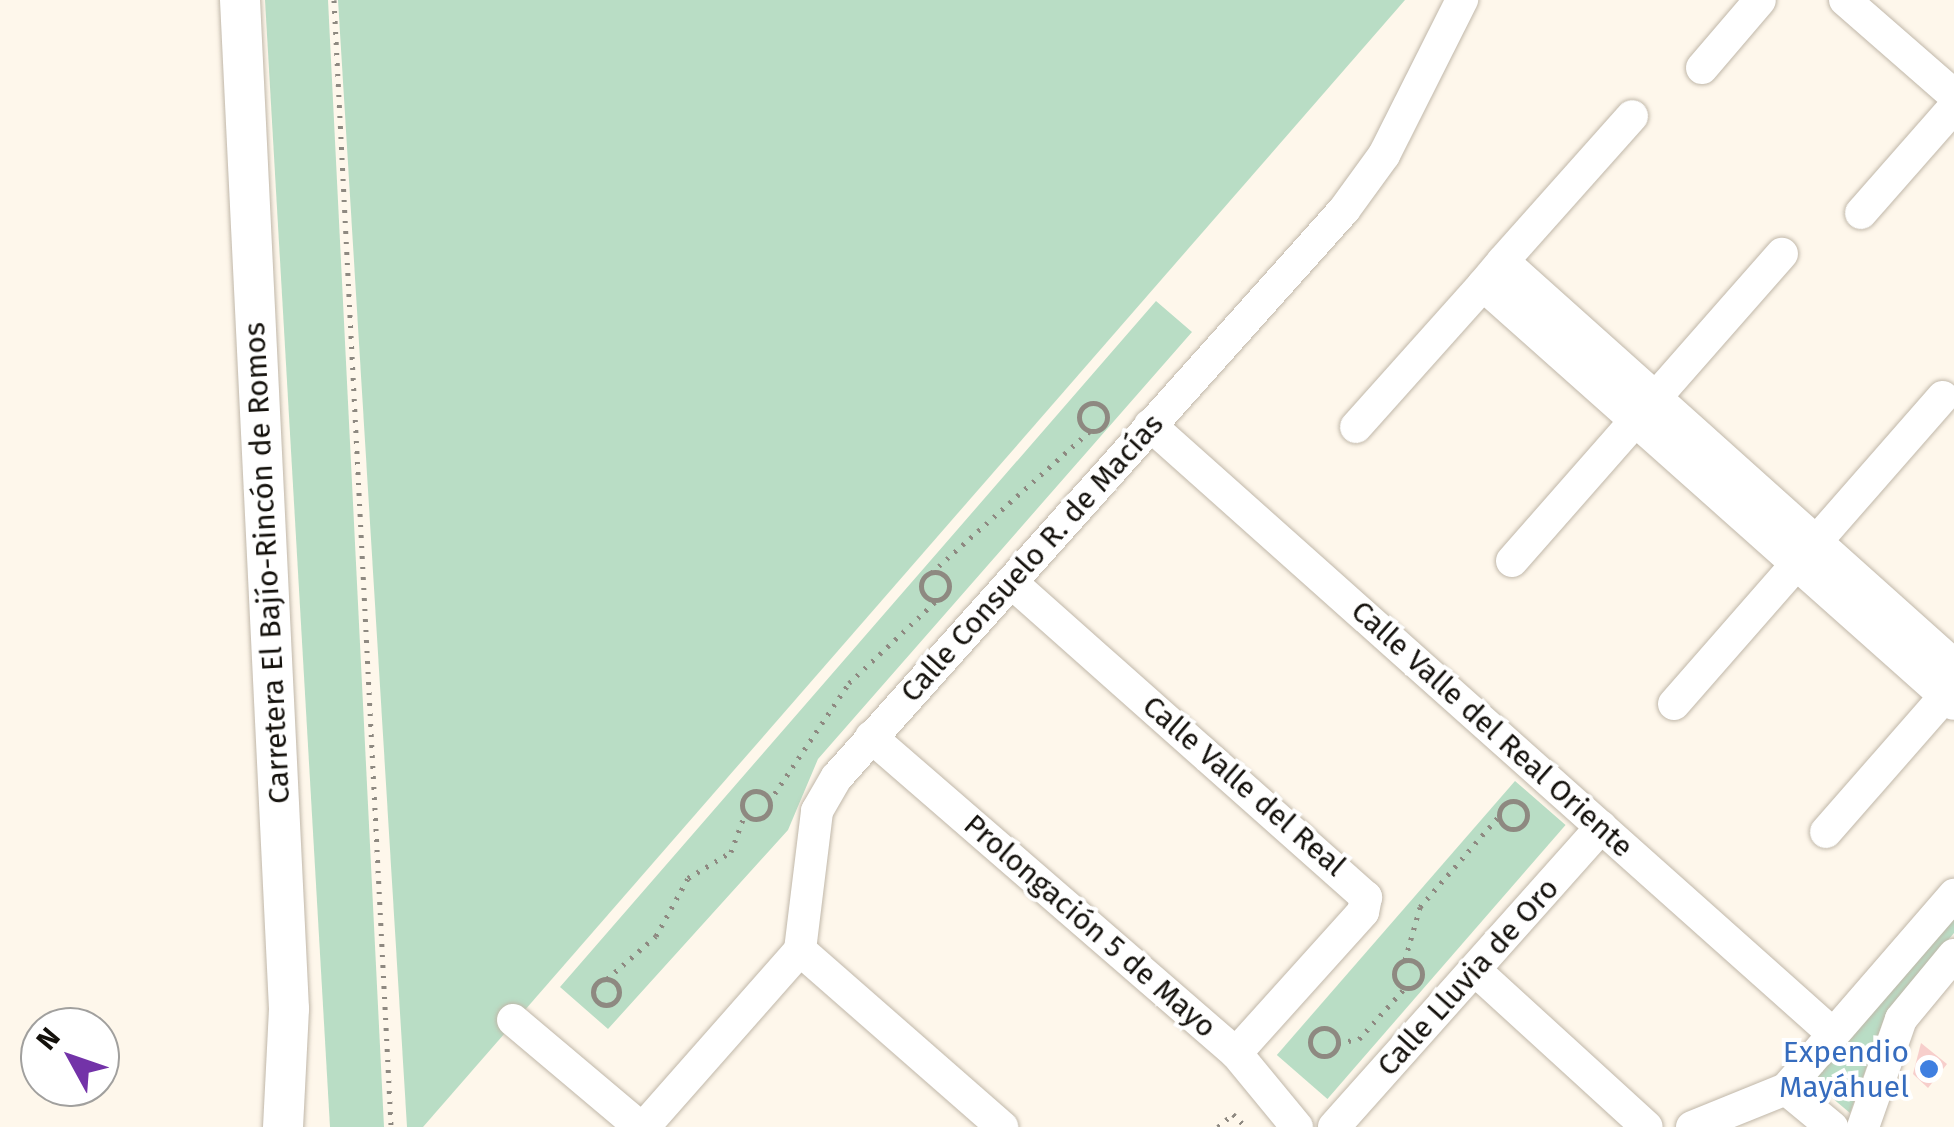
<!DOCTYPE html>
<html>
<head>
<meta charset="utf-8">
<style>
	body { margin:0 }
	#map { position:relative; width:1954px; height:1127px; overflow:hidden; background:#fef7eb; font-family:"Fira Sans",sans-serif }
	div>[style] { position:absolute }
	.green>* { inset:0; background:#b9ddc5; transform-origin:0 0 }
	.building>* { inset:0; background:#f7cecb }
	.path>* { height:5px; margin-top:-2.5px; transform-origin:0; background:repeating-linear-gradient(90deg,#8e8981 0 2.5px,transparent 0 10.5px) }
	.path>.ring { margin:-2.5px; padding:0; box-sizing:content-box; background:none; border:5px solid #8e8981; border-radius:50% }
	.roads { filter:drop-shadow(0 0 2px #c0b7a9) drop-shadow(0 0 2px #c0b7a9) }
	.minor>* { height:32px; margin:-16px; padding:0 16px; transform-origin:16px; border-radius:16px; background:#fff }
	.tertiary>* { height:40px; margin:-20px; padding:0 20px; transform-origin:20px; border-radius:20px; background:#fff }
	.dots>* { width:28px; height:28px; translate:-50% -50%; box-sizing:border-box; border:5px solid #fff; border-radius:50% }
	span { translate:-50% -50%; white-space:nowrap; text-align:center; line-height:1.15; -webkit-text-stroke:8px #fff; paint-order:stroke }
	.street-label { font-size:30px; color:#14110c }
	.shop-label { font-size:30px; color:#366cbe }
	.right { translate:-100% -50%; text-align:right }
	.north { position:absolute; left:20px; top:1007px; width:100px; height:100px; box-sizing:border-box; background:#fff; border:2px solid #a1a09e; border-radius:50%; rotate:310deg; font-size:28px; font-weight:700; line-height:40px; text-align:center; color:#14110c }
	.north::after { content:''; display:block; margin:auto; width:35px; height:45px; background:#7333a8; clip-path:polygon(50% 0,100% 100%,50% 72%,0 100%) }
</style>
</head>
<body>
<div id="map">
	<div class="green">
		<i style="clip-path:polygon(265px 0,328px 0,384px 1127px,330px 1127px)"></i>
		<i style="clip-path:polygon(338px 0,1405px 0,423px 1127px,407px 1127px)"></i>
		<i style="clip-path:polygon(1156px 301px,1192px 332px,818px 759px,788px 830px,608px 1029px,560px 987px)"></i>
		<i style="left:1515px;top:781px;width:67px;height:363px;rotate:41deg"></i>
		<i style="clip-path:polygon(1954px 916px,1954px 933px,1885px 1016px,1850px 1113px,1812px 1081px)"></i>
	</div>
	<div class="building">
		<i style="clip-path:polygon(1921px 1043px,1947px 1064px,1928px 1088px,1913px 1074px)"></i>
	</div>
	<div class="path">
		<i style="left:334px;top:0;width:1128px;rotate:87.1deg"></i>
		<i class="ring" style="left:1079px;top:403px;width:23px;height:23px"></i>
		<i class="ring" style="left:921px;top:572px;width:23px;height:23px"></i>
		<i style="left:931px;top:573px;width:213px;rotate:-41.8deg"></i>
		<i class="ring" style="left:742px;top:791px;width:23px;height:23px"></i>
		<i class="ring" style="left:1499px;top:801px;width:23px;height:23px"></i>
		<i style="left:769px;top:802px;width:143px;rotate:-56.1deg"></i>
		<i style="left:849px;top:683px;width:121px;rotate:-43.3deg"></i>
		<i class="ring" style="left:1394px;top:960px;width:23px;height:23px"></i>
		<i style="left:1405px;top:960px;width:55px;rotate:-74.2deg"></i>
		<i style="left:1420px;top:907px;width:121px;rotate:-49deg"></i>
		<i class="ring" style="left:593px;top:979px;width:21px;height:21px"></i>
		<i style="left:607px;top:979px;width:65px;rotate:-41.3deg"></i>
		<i style="left:656px;top:936px;width:66px;rotate:-61.1deg"></i>
		<i style="left:688px;top:878px;width:50px;rotate:-31.2deg"></i>
		<i style="left:731px;top:852px;width:40px;rotate:-69.8deg"></i>
		<i class="ring" style="left:1310px;top:1028px;width:23px;height:23px"></i>
		<i style="left:1338px;top:1043px;width:21px;rotate:-11deg"></i>
		<i style="left:1359px;top:1039px;width:69px;rotate:-48deg"></i>
		<i style="left:1218px;top:1127px;width:20px;rotate:-41deg"></i>
		<i style="left:1233px;top:1114px;width:18px;rotate:45deg"></i>
	</div>
	<div class="roads">
		<div class="minor">
			<i style="left:1845px;top:0;width:145px;rotate:41.1deg"></i>
			<i style="left:1702px;top:68px;width:89px;rotate:-49.5deg"></i>
			<i style="left:1861px;top:213px;width:141px;rotate:-48.7deg"></i>
			<i style="left:1503px;top:261px;width:194px;rotate:-48.3deg"></i>
			<i style="left:1150px;top:425px;width:915px;rotate:41.72deg"></i>
			<i style="left:1356px;top:427px;width:191px;rotate:-48.2deg"></i>
			<i style="left:1512px;top:561px;width:409px;rotate:-48.7deg"></i>
			<i style="left:1011px;top:582px;width:475px;rotate:41.6deg"></i>
			<i style="left:1366px;top:897px;width:15px;rotate:101deg"></i>
			<i style="left:1363px;top:912px;width:190px;rotate:132deg"></i>
			<i style="left:1954px;top:665px;width:605px;rotate:-138.15deg"></i>
			<i style="left:1503px;top:261px;width:31px;rotate:130deg"></i>
			<i style="left:1483px;top:285px;width:630px;rotate:41.66deg"></i>
			<i style="left:1674px;top:704px;width:408px;rotate:-48.8deg"></i>
			<i style="left:871px;top:737px;width:483px;rotate:40.9deg"></i>
			<i style="left:1236px;top:1053px;width:96px;rotate:50.5deg"></i>
			<i style="left:1826px;top:832px;width:194px;rotate:-48.8deg"></i>
			<i style="left:800px;top:950px;width:269px;rotate:41.2deg"></i>
			<i style="left:1476px;top:971px;width:231px;rotate:42.4deg"></i>
			<i style="left:513px;top:1020px;width:166px;rotate:40.1deg"></i>
			<i style="left:1786px;top:1089px;width:60px;rotate:39.6deg"></i>
			<i style="left:644px;top:1127px;width:236px;rotate:-48.6deg"></i>
			<i style="left:800px;top:950px;width:140px;rotate:-83deg"></i>
			<i style="left:817px;top:811px;width:39px;rotate:-60deg"></i>
			<i style="left:837px;top:777px;width:761px;rotate:-48.2deg"></i>
			<i style="left:1344px;top:210px;width:68px;rotate:-54deg"></i>
			<i style="left:1384px;top:155px;width:174px;rotate:-63.3deg"></i>
			<i style="left:1334px;top:1127px;width:402px;rotate:-48.3deg"></i>
			<i style="left:1692px;top:1127px;width:101px;rotate:-22deg"></i>
			<i style="left:1786px;top:1089px;width:257px;rotate:-49.1deg"></i>
			<i style="left:1863px;top:1127px;width:114px;rotate:-70.6deg"></i>
			<i style="left:1901px;top:1019px;width:83px;rotate:-50.4deg"></i>
		</div>
		<div class="tertiary">
			<i style="left:240px;top:0;width:1010px;rotate:87.22deg"></i>
			<i style="left:289px;top:1009px;width:118px;rotate:92.9deg"></i>
		</div>
	</div>
	<div class="dots">
		<i style="left:1929px;top:1069px;background:#3f7fe0"></i>
	</div>
	<div class="street-label">
		<span style="left:1032px;top:558px;rotate:-48deg">Calle Consuelo R. de Macías</span>
		<span style="left:267px;top:563px;rotate:-93deg">Carretera El Bajío-Rincón de Romos</span>
		<span style="left:1492px;top:729px;rotate:42deg">Calle Valle del Real Oriente</span>
		<span style="left:1244px;top:786px;rotate:41deg">Calle Valle del Real</span>
		<span style="left:1090px;top:926px;rotate:41deg">Prolongación 5 de Mayo</span>
		<span style="left:1468px;top:977px;rotate:-48deg">Calle Lluvia de Oro</span>
	</div>
	<div class="shop-label">
		<span class="right" style="left:1909px;top:1069px">Expendio<br>Mayáhuel</span>
	</div>
	<div class="north">N</div>
</div>
</body>
</html>
